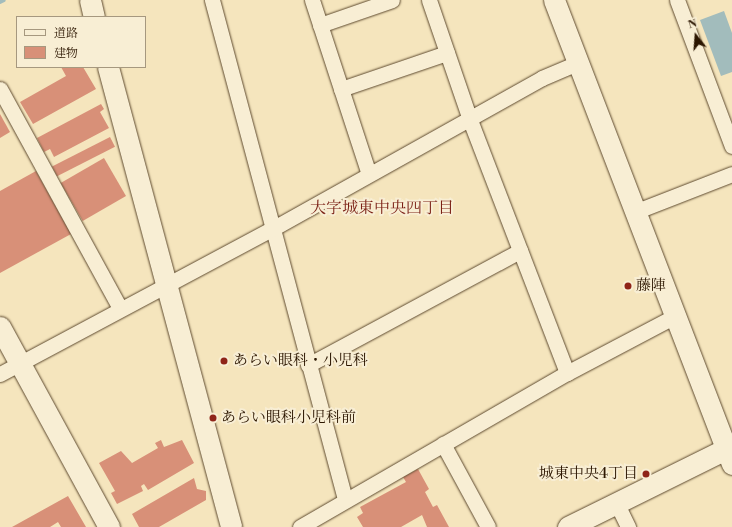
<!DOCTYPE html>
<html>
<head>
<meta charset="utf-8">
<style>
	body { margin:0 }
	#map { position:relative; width:732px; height:527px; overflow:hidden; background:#f5e5bd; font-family:"Libre Bodoni","Noto Serif JP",serif }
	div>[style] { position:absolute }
	.water>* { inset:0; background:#a2bcbc }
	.stream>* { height:4px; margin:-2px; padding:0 2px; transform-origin:2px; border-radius:2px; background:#a2bcbc }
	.building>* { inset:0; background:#d89078; transform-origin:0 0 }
	.roads { filter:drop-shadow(0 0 1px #5e4a2f) drop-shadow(0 0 1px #5e4a2f) }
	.street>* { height:15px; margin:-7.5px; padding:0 7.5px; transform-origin:7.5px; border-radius:7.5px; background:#f8eed4 }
	.secondary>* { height:21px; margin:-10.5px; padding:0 10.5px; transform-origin:10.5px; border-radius:10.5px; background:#f8eed4 }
	.dots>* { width:11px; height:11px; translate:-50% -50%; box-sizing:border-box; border:2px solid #f8eed4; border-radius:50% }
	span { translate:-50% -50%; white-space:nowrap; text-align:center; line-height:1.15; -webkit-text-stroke:4px #f8eed4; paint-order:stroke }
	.poi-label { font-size:15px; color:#2c1600 }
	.left { translate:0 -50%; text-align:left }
	.right { translate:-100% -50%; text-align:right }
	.neighbourhood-label { font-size:16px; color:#7a1f14 }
	.legend { position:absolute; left:16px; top:16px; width:130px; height:52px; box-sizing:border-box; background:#f8eed4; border:1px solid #a6987f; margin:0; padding:5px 7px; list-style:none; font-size:12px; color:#2c1600 }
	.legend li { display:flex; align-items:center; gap:8px; height:20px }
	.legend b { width:20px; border:1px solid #a6987f }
	.north { position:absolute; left:676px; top:16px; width:40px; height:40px; -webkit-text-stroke:3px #f8eed4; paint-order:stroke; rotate:343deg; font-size:11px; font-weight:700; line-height:16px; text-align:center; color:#2c1600 }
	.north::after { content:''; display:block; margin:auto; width:14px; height:18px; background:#2c1600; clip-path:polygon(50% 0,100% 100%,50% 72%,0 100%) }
</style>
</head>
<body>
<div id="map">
	<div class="water">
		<i style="clip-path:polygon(724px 11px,732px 33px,732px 72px,721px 76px,700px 20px)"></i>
	</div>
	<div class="stream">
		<i style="left:0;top:2px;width:4px;rotate:-27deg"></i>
	</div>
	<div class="building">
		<i style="clip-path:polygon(61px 67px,83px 67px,96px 89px,33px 124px,20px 102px,66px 76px)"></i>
		<i style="clip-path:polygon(101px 104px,104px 109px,100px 112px,109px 128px,54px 157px,50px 149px,44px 152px,37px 138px)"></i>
		<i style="clip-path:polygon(0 114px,10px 132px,0 138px)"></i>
		<i style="left:110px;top:137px;width:11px;height:65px;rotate:63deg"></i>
		<i style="left:104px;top:158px;width:44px;height:50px;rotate:60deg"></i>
		<i style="clip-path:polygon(36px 171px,71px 234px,0 273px,0 191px)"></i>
		<i style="clip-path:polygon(161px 440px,164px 447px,182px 440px,194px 463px,148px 490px,144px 484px,141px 486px,143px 491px,117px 504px,111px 493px,115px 491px,99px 463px,121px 451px,132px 463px,158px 448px,155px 443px)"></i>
		<i style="clip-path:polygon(418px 469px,429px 489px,425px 492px,433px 507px,437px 505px,449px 527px,427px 527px,422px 515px,401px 527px,363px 527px,357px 517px,363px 513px,360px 507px,406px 482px,403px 477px)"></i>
		<i style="clip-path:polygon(194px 478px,197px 489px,206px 491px,206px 500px,159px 527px,139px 527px,132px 514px)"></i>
		<i style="clip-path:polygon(68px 496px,86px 527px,61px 527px,58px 522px,50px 527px,12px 527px)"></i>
	</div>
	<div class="roads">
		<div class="street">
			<i style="left:212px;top:0;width:516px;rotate:75.08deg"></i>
			<i style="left:312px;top:0;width:183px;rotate:71.9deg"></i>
			<i style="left:429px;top:0;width:127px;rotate:71.1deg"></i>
			<i style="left:470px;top:120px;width:271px;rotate:69deg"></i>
			<i style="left:677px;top:0;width:156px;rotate:69.4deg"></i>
			<i style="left:320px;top:25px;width:76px;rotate:-19.1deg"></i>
			<i style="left:0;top:89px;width:250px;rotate:61.3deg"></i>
			<i style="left:341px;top:89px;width:112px;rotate:-18.8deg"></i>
			<i style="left:637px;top:211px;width:102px;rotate:-21.3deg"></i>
			<i style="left:308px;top:365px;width:241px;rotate:-28.3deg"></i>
			<i style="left:0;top:374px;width:308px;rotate:-28.1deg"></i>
			<i style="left:272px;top:229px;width:309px;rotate:-29.2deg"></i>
			<i style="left:542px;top:78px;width:38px;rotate:-23deg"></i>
			<i style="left:443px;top:444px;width:94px;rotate:61.5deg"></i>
			<i style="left:616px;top:502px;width:28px;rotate:64deg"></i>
			<i style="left:300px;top:527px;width:308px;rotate:-30deg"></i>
			<i style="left:567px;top:373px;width:122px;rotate:-27.8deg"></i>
		</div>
		<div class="secondary">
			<i style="left:90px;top:0;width:17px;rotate:77deg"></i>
			<i style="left:554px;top:0;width:497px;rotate:69deg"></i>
			<i style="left:108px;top:67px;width:476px;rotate:75deg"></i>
			<i style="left:0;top:327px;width:228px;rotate:61.4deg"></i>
			<i style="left:568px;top:527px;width:183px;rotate:-26.3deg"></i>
		</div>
	</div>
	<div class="dots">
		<i style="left:628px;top:286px;background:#8f2418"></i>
		<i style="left:224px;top:361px;background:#8f2418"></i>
		<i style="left:213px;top:418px;background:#8f2418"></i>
		<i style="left:646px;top:474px;background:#8f2418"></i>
	</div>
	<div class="poi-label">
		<span class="left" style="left:636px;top:286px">藤陣</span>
		<span class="left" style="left:233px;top:361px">あらい眼科・小児科</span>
		<span class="left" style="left:221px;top:418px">あらい眼科小児科前</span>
		<span class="right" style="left:638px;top:474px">城東中央4丁目</span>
	</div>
	<div class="neighbourhood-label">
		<span style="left:382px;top:208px">大字城東中央四丁目</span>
	</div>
	<ul class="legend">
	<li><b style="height:5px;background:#f8eed4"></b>道路</li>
	<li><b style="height:11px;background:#d89078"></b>建物</li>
	</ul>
	<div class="north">N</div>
</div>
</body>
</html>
